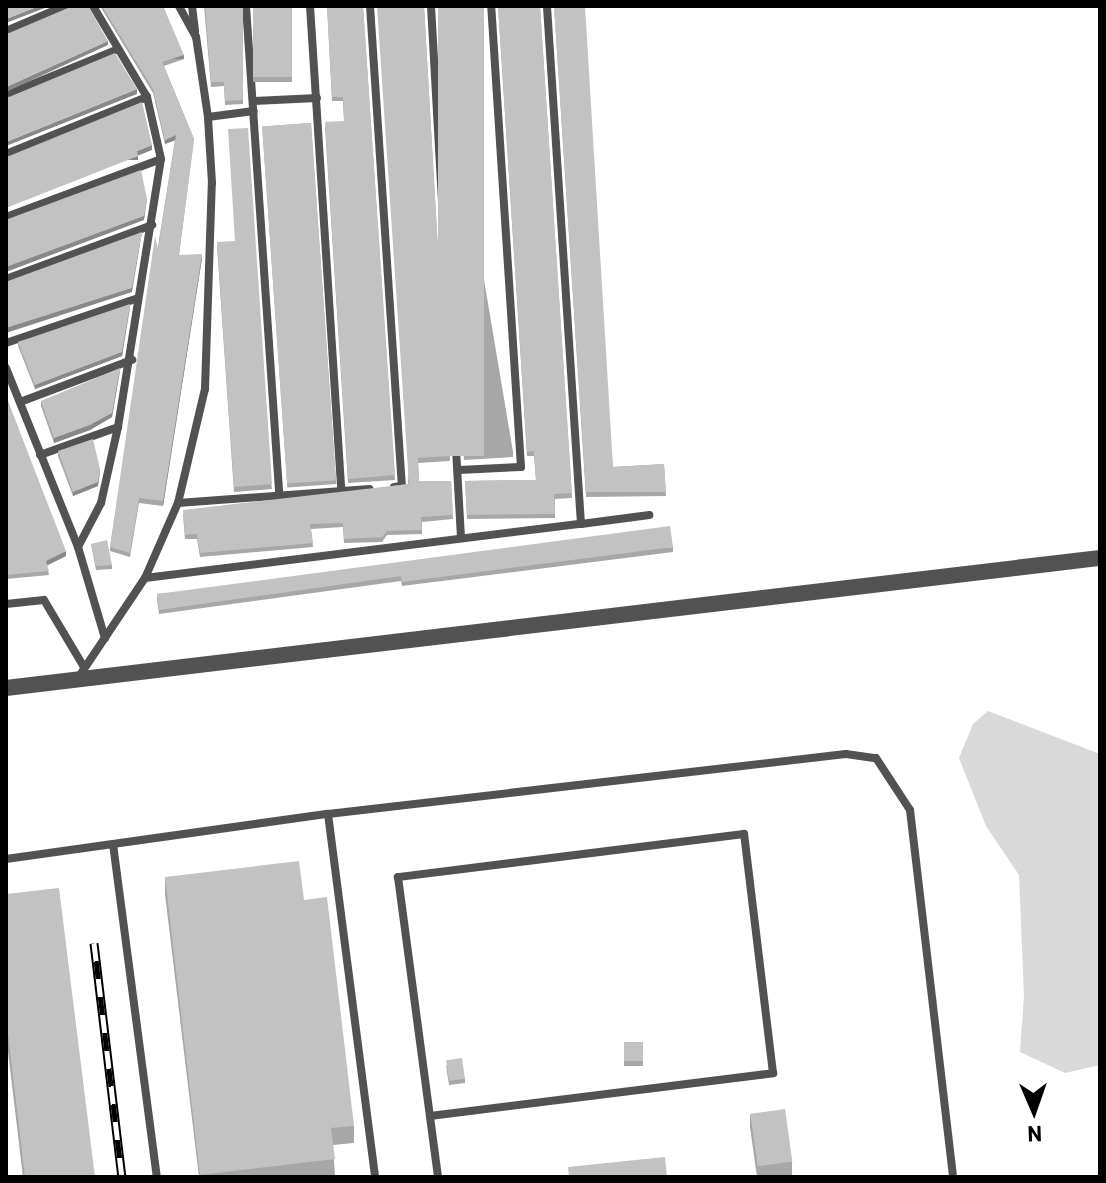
<!DOCTYPE html>
<html>
<head>
<meta charset="utf-8">
<style>
	body { margin:0 }
	#map { position:relative; width:1106px; height:1183px; overflow:hidden; background:#fff; font-family:Barlow,sans-serif }
	div>[style] { position:absolute }
	.green>* { inset:0; background:#d9d9d9 }
	.service>* { height:8px; margin:-4px; padding:0 4px; transform-origin:4px; border-radius:4px; background:#525252 }
	.tertiary>* { height:16px; margin:-8px; padding:0 8px; transform-origin:8px; border-radius:8px; background:#525252 }
	.rail>* { height:9px; margin-top:-4.5px; transform-origin:0; background:repeating-linear-gradient(90deg,#fff 0 18px,#000 0 36px); box-sizing:border-box; border-block:2px solid #000 }
	.wall>* { inset:0; background:#a7a7a7; transform-origin:0 0 }
	.shaded-wall>* { inset:0; background:#888; transform-origin:0 0 }
	.building>* { inset:0; background:#c2c2c2; transform-origin:0 0 }
	span { translate:-50% -50%; white-space:nowrap; text-align:center; line-height:1.15; -webkit-text-stroke:6px #fff; paint-order:stroke }
	.frame { position:absolute; inset:0; border:8px solid #000; pointer-events:none }
	.north { position:absolute; left:994px; top:1071px; width:80px; height:80px; -webkit-text-stroke:6px #fff; paint-order:stroke; rotate:178deg; font-size:22px; font-weight:700; line-height:32px; text-align:center; color:#000 }
	.north::after { content:''; display:block; margin:auto; width:28px; height:36px; background:#000; clip-path:polygon(50% 0,100% 100%,50% 72%,0 100%) }
</style>
</head>
<body>
<div id="map">
	<div class="green">
		<i style="clip-path:polygon(988px 711px,1100px 754px,1100px 1065px,1065px 1073px,1020px 1052px,1024px 996px,1019px 875px,986px 826px,959px 758px,973px 724px)"></i>
	</div>
	<div class="service">
		<i style="left:192px;top:6px;width:26px;rotate:83deg"></i>
		<i style="left:246px;top:6px;width:489px;rotate:86.1deg"></i>
		<i style="left:310px;top:6px;width:486px;rotate:86.3deg"></i>
		<i style="left:370px;top:6px;width:481px;rotate:86.2deg"></i>
		<i style="left:402px;top:486px;width:8px;rotate:173deg"></i>
		<i style="left:431px;top:6px;width:532px;rotate:86.77deg"></i>
		<i style="left:6px;top:31px;width:64px;rotate:-23deg"></i>
		<i style="left:6px;top:95px;width:121px;rotate:-22.3deg"></i>
		<i style="left:254px;top:101px;width:63px;rotate:-2.7deg"></i>
		<i style="left:208px;top:117px;width:46px;rotate:-7.4deg"></i>
		<i style="left:6px;top:154px;width:152px;rotate:-22deg"></i>
		<i style="left:6px;top:217px;width:165px;rotate:-20.5deg"></i>
		<i style="left:6px;top:279px;width:156px;rotate:-20.3deg"></i>
		<i style="left:6px;top:343px;width:139px;rotate:-18.8deg"></i>
		<i style="left:6px;top:368px;width:193px;rotate:68.1deg"></i>
		<i style="left:78px;top:547px;width:95px;rotate:73.5deg"></i>
		<i style="left:20px;top:402px;width:120px;rotate:-20.6deg"></i>
		<i style="left:40px;top:455px;width:83px;rotate:-19.7deg"></i>
		<i style="left:459px;top:470px;width:62px;rotate:-2.8deg"></i>
		<i style="left:521px;top:467px;width:462px;rotate:-93.7deg"></i>
		<i style="left:178px;top:503px;width:192px;rotate:-4.2deg"></i>
		<i style="left:581px;top:524px;width:69px;rotate:-7.5deg"></i>
		<i style="left:78px;top:547px;width:50px;rotate:-62.4deg"></i>
		<i style="left:101px;top:503px;width:78px;rotate:-77.4deg"></i>
		<i style="left:118px;top:427px;width:271px;rotate:-80.9deg"></i>
		<i style="left:161px;top:159px;width:64px;rotate:-102.7deg"></i>
		<i style="left:147px;top:97px;width:106px;rotate:-120.7deg"></i>
		<i style="left:145px;top:578px;width:82px;rotate:-66.3deg"></i>
		<i style="left:178px;top:503px;width:117px;rotate:-76.7deg"></i>
		<i style="left:205px;top:389px;width:206px;rotate:-88.1deg"></i>
		<i style="left:212px;top:183px;width:66px;rotate:-93.5deg"></i>
		<i style="left:208px;top:117px;width:81px;rotate:-98.5deg"></i>
		<i style="left:196px;top:37px;width:35px;rotate:-119deg"></i>
		<i style="left:6px;top:604px;width:38px;rotate:-6deg"></i>
		<i style="left:44px;top:600px;width:78px;rotate:59.2deg"></i>
		<i style="left:78px;top:678px;width:120px;rotate:-56.2deg"></i>
		<i style="left:145px;top:578px;width:439px;rotate:-7.1deg"></i>
		<i style="left:581px;top:524px;width:519px;rotate:-93.76deg"></i>
		<i style="left:328px;top:814px;width:366px;rotate:82.6deg"></i>
		<i style="left:113px;top:844px;width:336px;rotate:82.5deg"></i>
		<i style="left:6px;top:859px;width:325px;rotate:-8deg"></i>
		<i style="left:328px;top:814px;width:521px;rotate:-6.61deg"></i>
		<i style="left:846px;top:754px;width:30px;rotate:8deg"></i>
		<i style="left:876px;top:758px;width:62px;rotate:56.8deg"></i>
		<i style="left:910px;top:810px;width:370px;rotate:83.3deg"></i>
		<i style="left:430px;top:1116px;width:346px;rotate:-7.1deg"></i>
		<i style="left:773px;top:1073px;width:241px;rotate:-96.9deg"></i>
		<i style="left:744px;top:834px;width:349px;rotate:172.9deg"></i>
		<i style="left:398px;top:877px;width:303px;rotate:82.4deg"></i>
	</div>
	<div class="tertiary">
		<i style="left:6px;top:688px;width:1102px;rotate:-6.78deg"></i>
	</div>
	<div class="rail">
		<i style="left:94px;top:943px;width:236px;rotate:83.2deg"></i>
	</div>
	<div class="wall">
		<i style="clip-path:polygon(100px 6px,163px 6px,184px 59px,164px 66px,194px 139px,179px 255px,202px 258px,163px 506px,139px 503px,130px 557px,110px 551px,110px 547px,175px 140px,165px 144px,153px 93px)"></i>
		<i style="clip-path:polygon(204px 6px,243px 6px,243px 104px,225px 105px,224px 86px,211px 87px)"></i>
		<i style="left:253px;top:6px;width:39px;height:76px"></i>
		<i style="clip-path:polygon(327px 6px,363px 6px,395px 480px,348px 483px,325px 127px,344px 121px,343px 101px,332px 101px)"></i>
		<i style="clip-path:polygon(424px 6px,450px 461px,418px 463px,419px 481px,451px 481px,453px 519px,422px 522px,422px 534px,387px 535px,382px 542px,344px 543px,343px 527px,311px 529px,313px 547px,200px 557px,197px 539px,185px 539px,183px 514px,408px 484px)"></i>
		<i style="clip-path:polygon(438px 6px,513px 452px,513px 457px,464px 460px)"></i>
		<i style="clip-path:polygon(498px 6px,540px 6px,572px 498px,555px 499px,555px 518px,467px 519px,465px 481px,536px 480px,534px 456px,527px 456px)"></i>
		<i style="clip-path:polygon(554px 6px,613px 467px,664px 464px,666px 496px,586px 497px)"></i>
		<i style="left:311px;top:123px;width:362px;height:49px;rotate:86deg"></i>
		<i style="clip-path:polygon(235px 241px,272px 489px,234px 492px,217px 246px)"></i>
		<i style="clip-path:polygon(130px 308px,122px 356px,35px 389px,18px 346px,18px 342px)"></i>
		<i style="clip-path:polygon(120px 372px,112px 417px,90px 430px,54px 443px,41px 406px,41px 401px)"></i>
		<i style="clip-path:polygon(6px 396px,66px 556px,47px 565px,49px 575px,6px 579px)"></i>
		<i style="clip-path:polygon(58px 451px,100px 473px,98px 486px,73px 496px,58px 456px)"></i>
		<i style="clip-path:polygon(91px 544px,112px 565px,112px 569px,96px 570px)"></i>
		<i style="clip-path:polygon(673px 547px,673px 552px,402px 586px,401px 581px,159px 614px,157px 599px,157px 594px)"></i>
		<i style="clip-path:polygon(165px 877px,304px 900px,354px 1126px,354px 1143px,333px 1145px,335px 1176px,199px 1177px,165px 894px)"></i>
		<i style="clip-path:polygon(6px 894px,95px 1177px,23px 1177px,6px 1035px)"></i>
		<i style="left:624px;top:1042px;width:19px;height:24px"></i>
		<i style="clip-path:polygon(446px 1065px,465px 1079px,465px 1083px,449px 1085px)"></i>
		<i style="clip-path:polygon(750px 1114px,792px 1162px,792px 1175px,776px 1177px,757px 1177px,750px 1127px)"></i>
	</div>
	<div class="shaded-wall">
		<i style="clip-path:polygon(39px 6px,50px 6px,6px 23px,6px 19px)"></i>
		<i style="clip-path:polygon(108px 41px,108px 45px,6px 92px,6px 87px)"></i>
		<i style="left:184px;top:55px;width:4px;height:23px;rotate:90deg"></i>
		<i style="clip-path:polygon(137px 89px,137px 94px,6px 146px,6px 142px)"></i>
		<i style="clip-path:polygon(176px 135px,176px 140px,165px 144px,165px 140px)"></i>
		<i style="clip-path:polygon(152px 145px,152px 150px,137px 156px,137px 151px)"></i>
		<i style="left:138px;top:156px;width:4px;height:142px;rotate:90deg"></i>
		<i style="clip-path:polygon(147px 199px,144px 220px,6px 272px,6px 267px)"></i>
		<i style="clip-path:polygon(142px 232px,132px 292px,6px 333px,6px 328px)"></i>
		<i style="clip-path:polygon(202px 254px,202px 258px,163px 506px,163px 501px)"></i>
		<i style="clip-path:polygon(130px 304px,122px 356px,35px 389px,35px 385px)"></i>
		<i style="clip-path:polygon(120px 368px,112px 417px,90px 430px,54px 443px,54px 438px)"></i>
		<i style="clip-path:polygon(100px 469px,98px 486px,73px 496px,73px 492px)"></i>
		<i style="clip-path:polygon(66px 551px,66px 556px,46px 566px,46px 561px)"></i>
	</div>
	<div class="building">
		<i style="clip-path:polygon(6px 6px,39px 6px,6px 19px)"></i>
		<i style="clip-path:polygon(69px 6px,88px 6px,108px 41px,6px 87px,6px 32px,9px 33px,68px 8px)"></i>
		<i style="clip-path:polygon(102px 6px,163px 6px,184px 55px,162px 62px,194px 139px,179px 255px,202px 254px,163px 501px,139px 498px,130px 553px,110px 547px,155px 236px,158px 249px,176px 135px,165px 140px,153px 89px)"></i>
		<i style="clip-path:polygon(205px 6px,243px 6px,243px 100px,225px 101px,224px 82px,211px 82px)"></i>
		<i style="left:253px;top:6px;width:39px;height:71px"></i>
		<i style="clip-path:polygon(327px 6px,363px 6px,395px 475px,348px 479px,325px 122px,344px 121px,343px 97px,332px 97px)"></i>
		<i style="clip-path:polygon(377px 6px,424px 6px,450px 456px,418px 458px,419px 481px,451px 481px,453px 515px,421px 517px,422px 530px,387px 531px,382px 537px,344px 539px,343px 523px,310px 524px,313px 543px,200px 553px,197px 534px,185px 535px,183px 510px,409px 484px)"></i>
		<i style="left:438px;top:6px;width:46px;height:450px"></i>
		<i style="clip-path:polygon(498px 6px,540px 6px,572px 493px,554px 494px,555px 514px,467px 515px,465px 481px,536px 480px,534px 451px,527px 452px)"></i>
		<i style="clip-path:polygon(554px 6px,585px 6px,613px 467px,664px 464px,666px 492px,586px 492px)"></i>
		<i style="clip-path:polygon(115px 53px,137px 89px,6px 142px,6px 95px,9px 97px)"></i>
		<i style="clip-path:polygon(142px 102px,152px 145px,137px 151px,138px 156px,6px 208px,6px 155px,9px 156px)"></i>
		<i style="left:311px;top:123px;width:358px;height:49px;rotate:86deg"></i>
		<i style="clip-path:polygon(248px 128px,272px 484px,234px 487px,217px 242px,235px 241px,228px 129px)"></i>
		<i style="clip-path:polygon(141px 170px,147px 199px,144px 216px,6px 267px,6px 217px,8px 219px)"></i>
		<i style="clip-path:polygon(142px 232px,132px 288px,6px 328px,6px 279px,8px 281px)"></i>
		<i style="clip-path:polygon(130px 304px,122px 352px,35px 385px,18px 342px)"></i>
		<i style="clip-path:polygon(120px 368px,112px 413px,90px 425px,54px 438px,41px 401px)"></i>
		<i style="clip-path:polygon(6px 396px,66px 551px,46px 561px,49px 571px,6px 575px)"></i>
		<i style="clip-path:polygon(93px 439px,100px 469px,98px 482px,73px 492px,58px 451px)"></i>
		<i style="clip-path:polygon(670px 526px,673px 547px,402px 582px,401px 576px,159px 610px,157px 594px)"></i>
		<i style="clip-path:polygon(107px 540px,112px 565px,96px 566px,91px 544px)"></i>
		<i style="clip-path:polygon(299px 861px,304px 900px,327px 897px,354px 1126px,331px 1128px,335px 1159px,200px 1175px,165px 877px)"></i>
		<i style="clip-path:polygon(59px 888px,95px 1177px,25px 1177px,6px 1017px,6px 894px)"></i>
		<i style="left:624px;top:1042px;width:19px;height:19px"></i>
		<i style="left:462px;top:1058px;width:21px;height:16px;rotate:82deg"></i>
		<i style="left:785px;top:1109px;width:53px;height:35px;rotate:82deg"></i>
		<i style="clip-path:polygon(665px 1157px,667px 1177px,569px 1177px,568px 1167px)"></i>
	</div>
	<div class="frame"></div>
	<div class="north">N</div>
</div>
</body>
</html>
